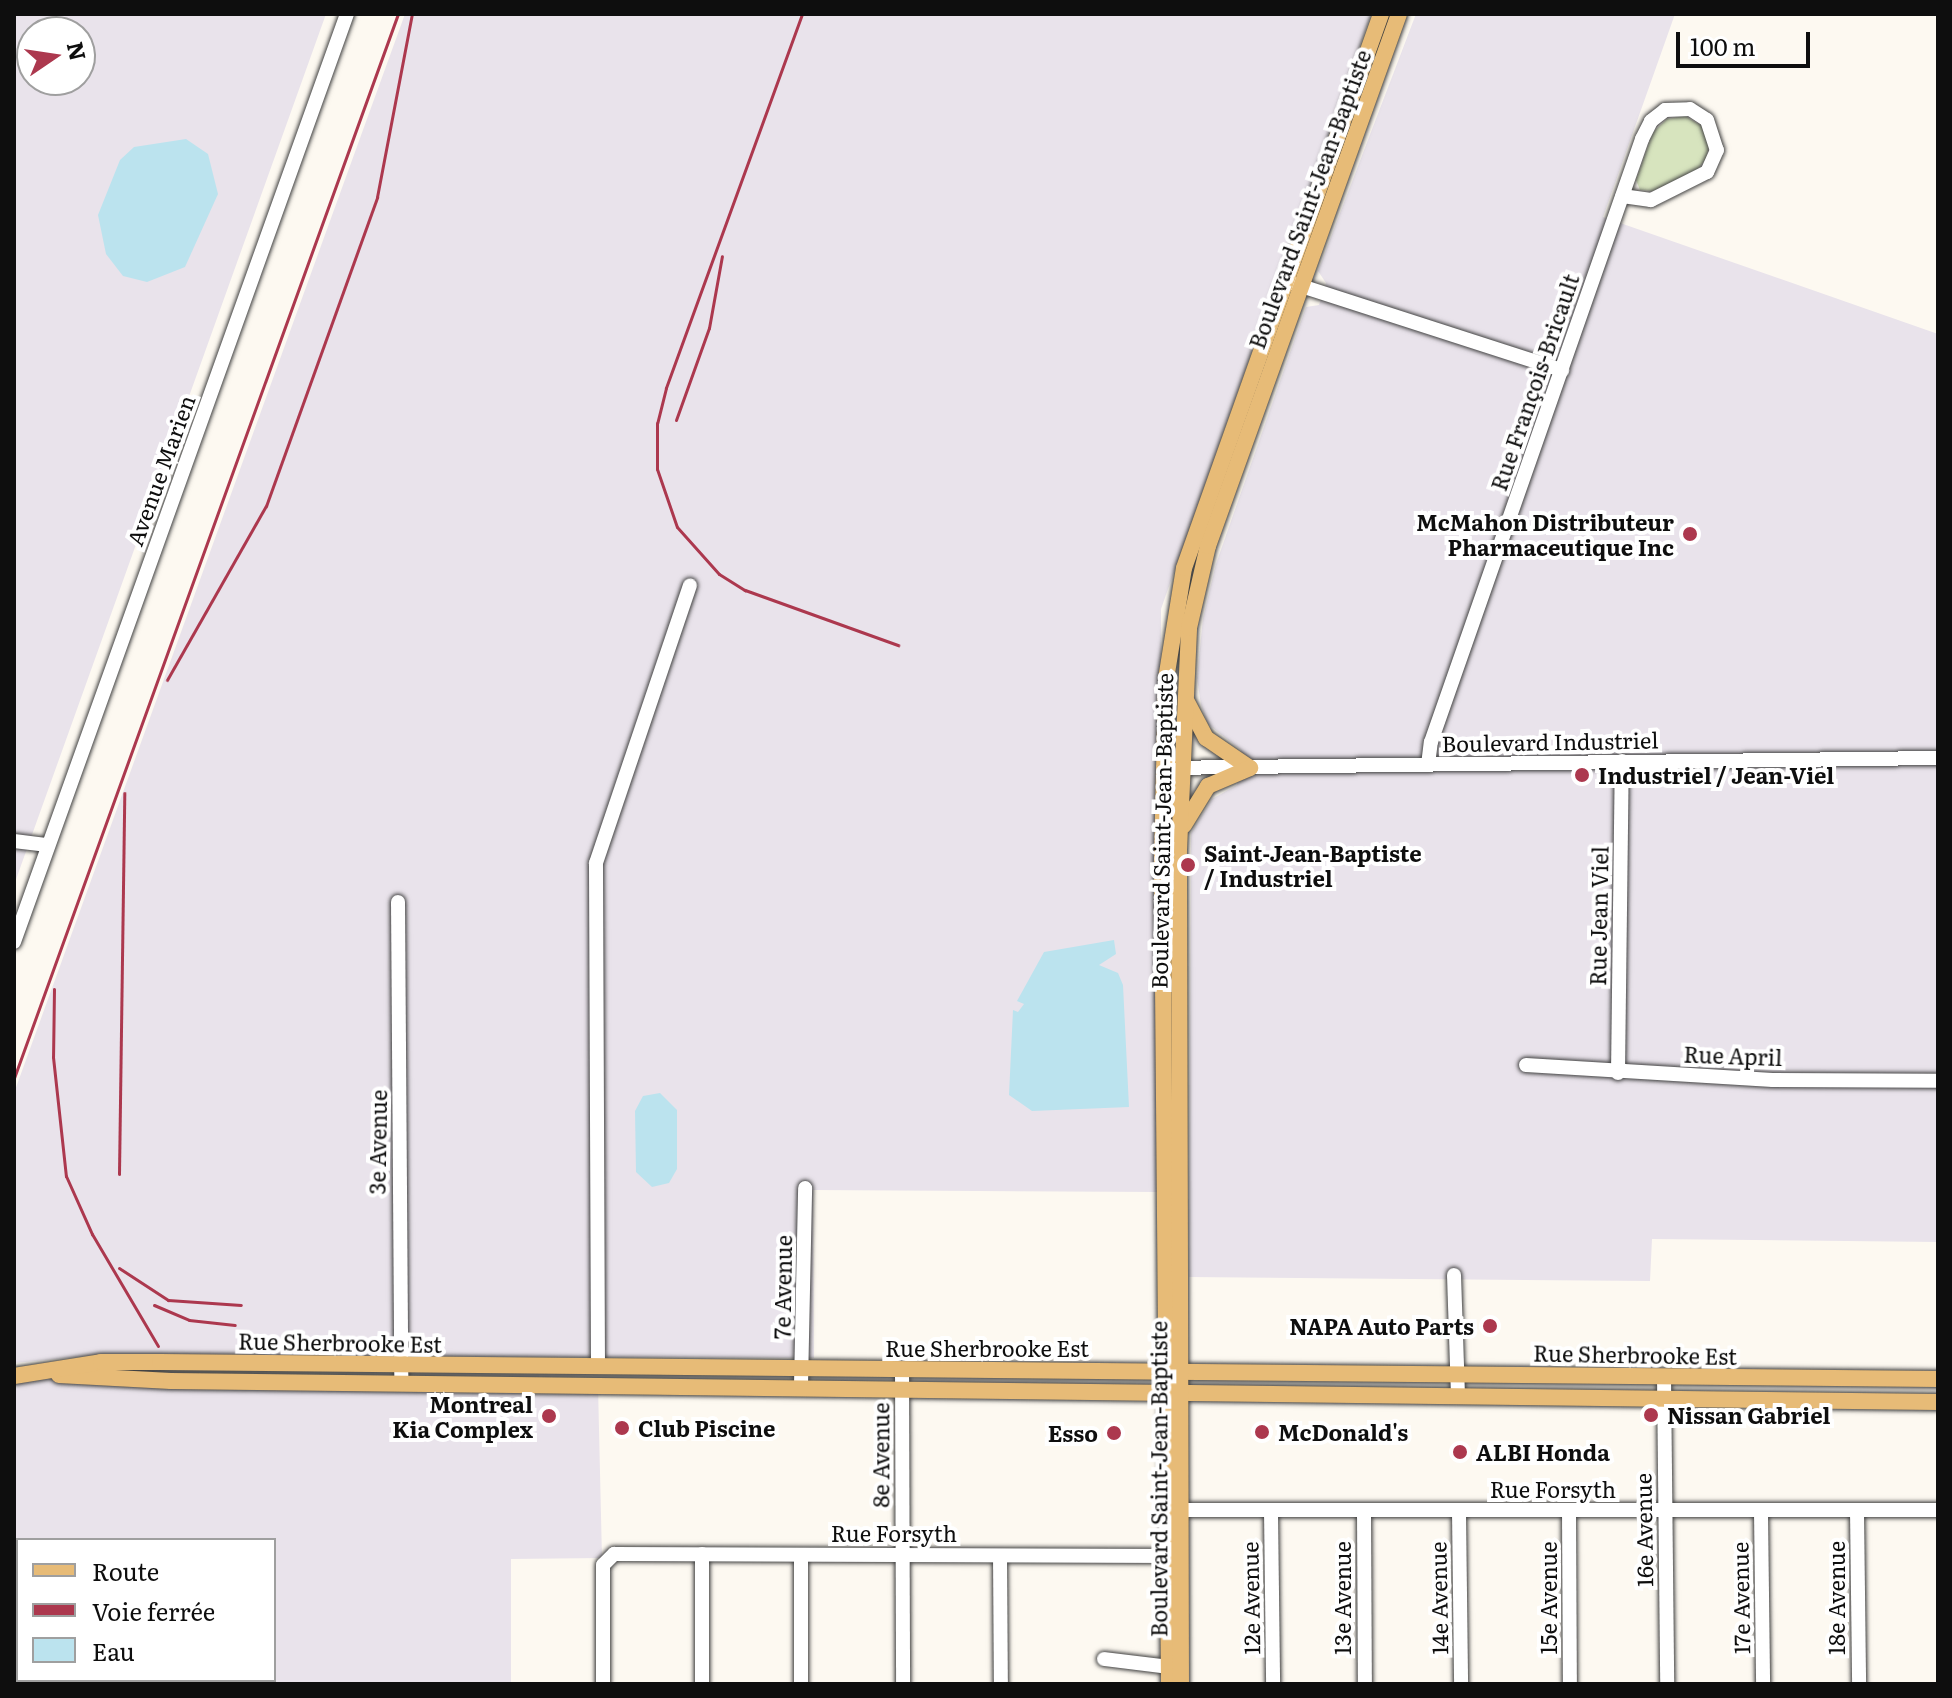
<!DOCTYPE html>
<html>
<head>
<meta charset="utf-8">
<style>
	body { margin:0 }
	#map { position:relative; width:1952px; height:1698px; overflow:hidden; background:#fdf9f1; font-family:Literata,serif }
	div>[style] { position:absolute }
	.industrial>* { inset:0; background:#e9e3eb }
	.green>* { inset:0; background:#d7e4be }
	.water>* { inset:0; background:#bbe3ee }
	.roads { filter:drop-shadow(0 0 2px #414141) drop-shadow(0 0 2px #414141) }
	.minor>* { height:14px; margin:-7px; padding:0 7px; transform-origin:7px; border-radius:7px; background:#fff }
	.major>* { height:16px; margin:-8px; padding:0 8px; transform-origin:8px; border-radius:8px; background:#e7bb77 }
	.rail>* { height:3px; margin:-1.5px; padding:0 1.5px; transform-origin:1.5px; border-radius:1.5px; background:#ac384e }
	.dots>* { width:22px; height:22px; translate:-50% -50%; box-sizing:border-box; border:4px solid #fff; border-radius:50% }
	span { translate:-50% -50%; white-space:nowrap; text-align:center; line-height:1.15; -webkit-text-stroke:8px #fff; paint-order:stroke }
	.street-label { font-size:22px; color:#0e0e0e }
	.poi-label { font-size:22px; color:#0e0e0e; font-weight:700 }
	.right { translate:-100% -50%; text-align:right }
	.left { translate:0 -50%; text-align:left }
	.frame { position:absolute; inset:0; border:16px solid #0e0e0e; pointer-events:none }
	.legend { position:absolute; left:16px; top:1538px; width:260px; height:144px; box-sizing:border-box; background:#fff; border:2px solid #9f9f9f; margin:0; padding:10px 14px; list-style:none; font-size:24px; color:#0e0e0e }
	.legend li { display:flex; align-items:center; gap:16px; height:40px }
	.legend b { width:40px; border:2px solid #9f9f9f }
	.north { position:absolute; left:16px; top:16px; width:80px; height:80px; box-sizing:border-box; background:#fff; border:2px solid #9f9f9f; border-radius:50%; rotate:77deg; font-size:22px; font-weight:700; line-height:32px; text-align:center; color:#0e0e0e }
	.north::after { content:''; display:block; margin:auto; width:28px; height:36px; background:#ac384e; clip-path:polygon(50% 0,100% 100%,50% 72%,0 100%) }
	.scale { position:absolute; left:1676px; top:32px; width:134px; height:36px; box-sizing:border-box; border:4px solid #0e0e0e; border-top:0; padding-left:10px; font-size:24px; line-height:28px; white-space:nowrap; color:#0e0e0e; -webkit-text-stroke:6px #fff; paint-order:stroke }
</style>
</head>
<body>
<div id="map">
	<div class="industrial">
		<i style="clip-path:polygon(evenodd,14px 14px,326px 14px,14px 885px,14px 14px,32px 32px,80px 32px,80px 80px,32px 80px,32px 32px)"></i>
		<i style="clip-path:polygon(405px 14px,1371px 14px,1161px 609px,1159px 1192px,813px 1190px,814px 1358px,100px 1355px,14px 1363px,14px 1093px)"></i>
		<i style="clip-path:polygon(1416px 14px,1675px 14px,1603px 217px,1938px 334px,1938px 1242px,1652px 1239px,1650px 1281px,1189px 1277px,1191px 833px,1212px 799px,1237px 785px,1241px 750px,1208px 724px,1201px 705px,1197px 678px,1203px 618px,1216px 564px,1306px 307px,1319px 305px,1326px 283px,1318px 271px)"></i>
		<i style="clip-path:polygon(evenodd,14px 1372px,598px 1386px,602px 1558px,511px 1559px,511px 1684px,14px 1684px,14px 1372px,18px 1540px,274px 1540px,274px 1680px,18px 1680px,18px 1540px)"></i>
	</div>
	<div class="green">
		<i style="clip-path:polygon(1685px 116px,1702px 126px,1709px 145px,1706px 159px,1697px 170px,1653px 191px,1640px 190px,1636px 180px,1653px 132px,1667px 119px)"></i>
	</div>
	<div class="water">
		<i style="clip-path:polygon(186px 139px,208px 154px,218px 194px,185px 267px,147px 282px,123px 276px,106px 254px,98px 215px,120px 160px,134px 147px)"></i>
		<i style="clip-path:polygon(1114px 940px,1116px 954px,1099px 965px,1118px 973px,1123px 985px,1129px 1107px,1032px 1111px,1009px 1095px,1013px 1010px,1018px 1012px,1024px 1004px,1017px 1001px,1044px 952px)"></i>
		<i style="clip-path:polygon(660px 1093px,677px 1110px,677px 1169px,669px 1183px,652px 1187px,636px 1172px,635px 1111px,643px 1096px)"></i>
	</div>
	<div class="roads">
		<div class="minor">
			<i style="left:1292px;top:283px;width:284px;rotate:17.9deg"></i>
			<i style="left:1428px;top:765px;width:23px;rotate:-83deg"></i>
			<i style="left:1431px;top:742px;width:639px;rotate:-70.71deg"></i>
			<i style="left:1642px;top:139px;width:20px;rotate:-63deg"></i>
			<i style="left:1651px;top:121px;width:18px;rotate:-38deg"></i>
			<i style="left:1665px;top:110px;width:25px;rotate:-2deg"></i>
			<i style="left:1690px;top:109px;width:20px;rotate:33deg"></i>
			<i style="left:1707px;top:120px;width:32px;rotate:72deg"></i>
			<i style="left:1717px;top:150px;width:24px;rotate:114deg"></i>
			<i style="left:1707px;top:172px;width:63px;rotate:153.4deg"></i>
			<i style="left:1651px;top:200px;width:29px;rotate:-172deg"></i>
			<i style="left:1163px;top:768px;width:775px;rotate:-0.74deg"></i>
			<i style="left:14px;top:841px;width:34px;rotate:7deg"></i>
			<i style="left:398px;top:902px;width:480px;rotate:89.6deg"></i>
			<i style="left:14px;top:942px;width:986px;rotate:-70.26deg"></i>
			<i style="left:1526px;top:1065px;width:247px;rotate:3.5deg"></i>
			<i style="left:1773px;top:1080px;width:165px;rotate:0.3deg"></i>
			<i style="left:1618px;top:1073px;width:312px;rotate:-89.3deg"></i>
			<i style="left:1454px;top:1275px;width:119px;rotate:88.1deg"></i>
			<i style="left:598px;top:1367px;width:504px;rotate:-90.23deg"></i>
			<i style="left:596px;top:863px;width:293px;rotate:-71.3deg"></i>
			<i style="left:902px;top:1369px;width:315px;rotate:89.8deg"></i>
			<i style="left:1664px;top:1376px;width:308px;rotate:89.4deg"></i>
			<i style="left:801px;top:1385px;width:197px;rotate:-88.8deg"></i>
			<i style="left:1172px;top:1510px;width:766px"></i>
			<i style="left:1271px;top:1511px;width:173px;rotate:89.3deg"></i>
			<i style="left:1569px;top:1511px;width:173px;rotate:89.7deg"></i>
			<i style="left:1857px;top:1511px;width:173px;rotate:89.3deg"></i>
			<i style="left:1364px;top:1512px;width:172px;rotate:89.7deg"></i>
			<i style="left:1459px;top:1512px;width:172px;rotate:89.3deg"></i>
			<i style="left:1761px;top:1512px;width:172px;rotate:89.3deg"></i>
			<i style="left:801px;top:1555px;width:129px;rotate:90deg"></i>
			<i style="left:1000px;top:1556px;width:128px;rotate:89.6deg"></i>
			<i style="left:1104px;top:1659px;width:65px;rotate:7deg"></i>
			<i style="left:603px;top:1684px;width:119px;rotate:-90deg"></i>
			<i style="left:603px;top:1565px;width:16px;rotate:-45deg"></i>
			<i style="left:614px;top:1554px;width:563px;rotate:0.2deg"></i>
			<i style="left:702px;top:1684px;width:130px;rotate:-90deg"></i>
		</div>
		<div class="major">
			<i style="left:1187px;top:702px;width:41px;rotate:62.2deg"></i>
			<i style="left:1206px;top:738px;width:53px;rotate:34.3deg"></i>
			<i style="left:1184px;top:825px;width:46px;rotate:-58.4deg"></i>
			<i style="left:1208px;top:786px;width:46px;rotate:-23.2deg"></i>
			<i style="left:59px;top:1375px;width:112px;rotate:3.1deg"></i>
			<i style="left:171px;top:1381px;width:1767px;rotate:0.68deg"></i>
			<i style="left:14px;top:1376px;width:88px;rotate:-9.1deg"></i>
			<i style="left:101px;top:1362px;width:59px"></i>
			<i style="left:160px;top:1362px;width:1778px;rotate:0.55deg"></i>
			<i style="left:1169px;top:1684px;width:824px;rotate:-90.49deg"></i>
			<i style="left:1162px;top:860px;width:181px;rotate:-88.7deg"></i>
			<i style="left:1166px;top:679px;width:112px;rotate:-80.8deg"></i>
			<i style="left:1184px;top:568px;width:588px;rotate:-70.42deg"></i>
			<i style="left:1181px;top:1684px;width:834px;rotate:-90.14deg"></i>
			<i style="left:1179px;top:850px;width:222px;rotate:-87.4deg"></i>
			<i style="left:1189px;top:628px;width:84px;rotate:-77deg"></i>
			<i style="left:1208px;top:546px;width:565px;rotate:-70.25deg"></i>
		</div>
	</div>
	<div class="rail">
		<i style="left:802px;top:14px;width:398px;rotate:110deg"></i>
		<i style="left:666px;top:388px;width:36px;rotate:104deg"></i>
		<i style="left:657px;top:423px;width:46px;rotate:90deg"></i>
		<i style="left:657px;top:469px;width:61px;rotate:71deg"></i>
		<i style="left:677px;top:527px;width:63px;rotate:48.2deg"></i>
		<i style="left:719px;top:574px;width:31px;rotate:32deg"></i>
		<i style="left:745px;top:590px;width:163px;rotate:19.8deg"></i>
		<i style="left:676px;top:420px;width:98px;rotate:-70.3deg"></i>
		<i style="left:709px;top:328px;width:73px;rotate:-79.8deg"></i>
		<i style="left:167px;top:680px;width:200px;rotate:-60.4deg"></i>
		<i style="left:266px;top:506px;width:328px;rotate:-70.2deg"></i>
		<i style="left:377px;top:197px;width:186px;rotate:-79.2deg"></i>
		<i style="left:54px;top:989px;width:68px;rotate:90.8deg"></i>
		<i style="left:53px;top:1057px;width:120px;rotate:83.8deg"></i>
		<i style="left:66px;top:1176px;width:64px;rotate:65.9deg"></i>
		<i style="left:92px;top:1234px;width:130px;rotate:59.5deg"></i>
		<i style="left:14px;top:1078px;width:1131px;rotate:-70.16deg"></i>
		<i style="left:119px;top:1174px;width:381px;rotate:-89.2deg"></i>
		<i style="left:119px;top:1268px;width:59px;rotate:33.1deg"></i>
		<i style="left:168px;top:1300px;width:73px;rotate:3.9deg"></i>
		<i style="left:154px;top:1305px;width:38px;rotate:23deg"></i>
		<i style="left:189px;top:1320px;width:46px;rotate:6.2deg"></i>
	</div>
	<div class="dots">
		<i style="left:1690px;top:534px;background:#ac384e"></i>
		<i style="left:1582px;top:775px;background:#ac384e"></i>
		<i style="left:1188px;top:865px;background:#ac384e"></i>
		<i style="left:1490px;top:1326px;background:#ac384e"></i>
		<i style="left:1651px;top:1415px;background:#ac384e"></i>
		<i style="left:549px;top:1416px;background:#ac384e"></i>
		<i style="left:622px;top:1428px;background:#ac384e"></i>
		<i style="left:1262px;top:1432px;background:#ac384e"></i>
		<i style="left:1114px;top:1433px;background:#ac384e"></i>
		<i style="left:1460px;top:1452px;background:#ac384e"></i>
	</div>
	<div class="street-label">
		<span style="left:1309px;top:199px;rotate:-70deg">Boulevard Saint-Jean-Baptiste</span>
		<span style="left:1534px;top:382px;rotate:-71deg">Rue François-Bricault</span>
		<span style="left:160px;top:470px;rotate:-70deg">Avenue Marien</span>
		<span style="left:1550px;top:741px;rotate:-1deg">Boulevard Industriel</span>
		<span style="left:1161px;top:831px;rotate:-89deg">Boulevard Saint-Jean-Baptiste</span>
		<span style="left:1598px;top:916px;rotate:-89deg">Rue Jean Viel</span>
		<span style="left:1733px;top:1055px;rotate:2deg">Rue April</span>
		<span style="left:377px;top:1142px;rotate:-89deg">3e Avenue</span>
		<span style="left:782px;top:1287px;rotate:-89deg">7e Avenue</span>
		<span style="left:340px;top:1342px;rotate:1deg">Rue Sherbrooke Est</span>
		<span style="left:987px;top:1348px">Rue Sherbrooke Est</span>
		<span style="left:1635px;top:1354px;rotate:1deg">Rue Sherbrooke Est</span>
		<span style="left:880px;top:1455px;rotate:-90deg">8e Avenue</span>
		<span style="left:1158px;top:1479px;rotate:-90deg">Boulevard Saint-Jean-Baptiste</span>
		<span style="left:1553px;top:1489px">Rue Forsyth</span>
		<span style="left:1643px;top:1530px;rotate:-91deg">16e Avenue</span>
		<span style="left:894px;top:1533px">Rue Forsyth</span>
		<span style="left:1250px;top:1598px;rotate:-91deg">12e Avenue</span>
		<span style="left:1342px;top:1598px;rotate:-90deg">13e Avenue</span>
		<span style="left:1438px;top:1598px;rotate:-91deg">14e Avenue</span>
		<span style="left:1548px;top:1598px;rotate:-90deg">15e Avenue</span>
		<span style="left:1740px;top:1598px;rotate:-91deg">17e Avenue</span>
		<span style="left:1836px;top:1598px;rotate:-90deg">18e Avenue</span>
	</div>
	<div class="poi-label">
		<span class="right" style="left:1674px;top:534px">McMahon Distributeur<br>Pharmaceutique Inc</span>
		<span class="left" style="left:1598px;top:775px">Industriel / Jean-Viel</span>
		<span class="left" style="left:1204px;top:865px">Saint-Jean-Baptiste<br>/ Industriel</span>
		<span class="right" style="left:1474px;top:1326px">NAPA Auto Parts</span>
		<span class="right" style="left:533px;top:1416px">Montreal<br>Kia Complex</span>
		<span class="left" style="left:1667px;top:1415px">Nissan Gabriel</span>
		<span class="left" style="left:638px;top:1428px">Club Piscine</span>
		<span class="left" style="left:1278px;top:1432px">McDonald's</span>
		<span class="right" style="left:1098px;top:1433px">Esso</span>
		<span class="left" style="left:1476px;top:1452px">ALBI Honda</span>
	</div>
	<div class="frame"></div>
	<ul class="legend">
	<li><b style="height:10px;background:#e7bb77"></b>Route</li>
	<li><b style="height:10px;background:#ac384e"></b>Voie ferrée</li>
	<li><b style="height:22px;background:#bbe3ee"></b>Eau</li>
	</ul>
	<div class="north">N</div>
	<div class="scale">100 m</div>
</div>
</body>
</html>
